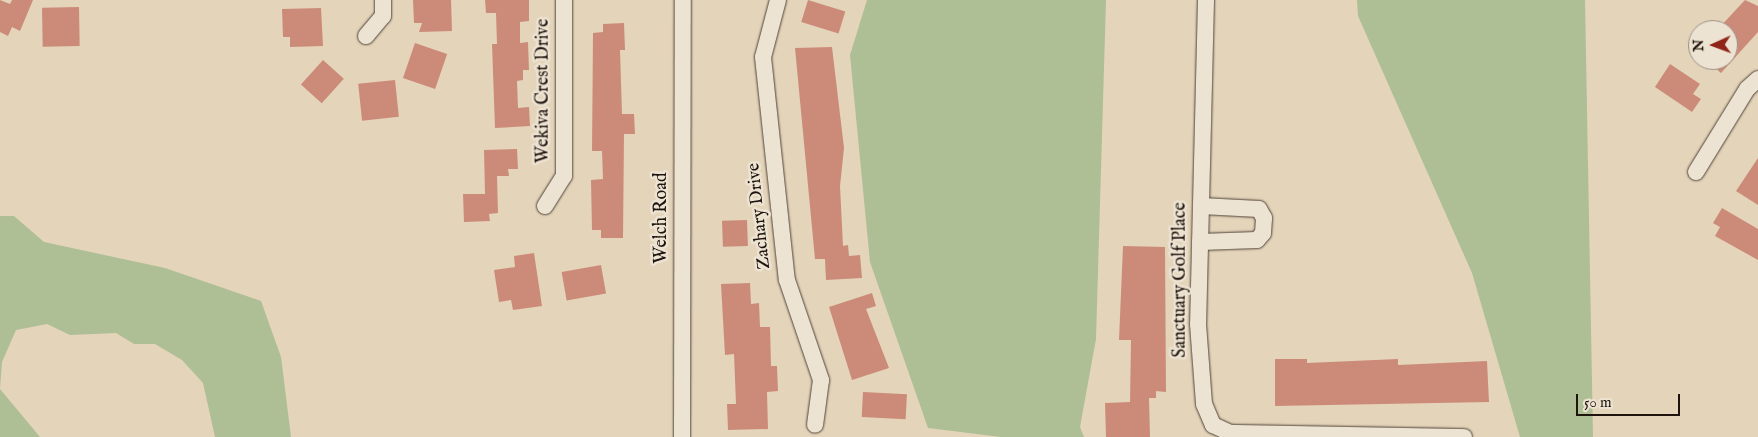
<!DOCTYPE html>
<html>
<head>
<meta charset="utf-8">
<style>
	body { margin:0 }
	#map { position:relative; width:1758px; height:437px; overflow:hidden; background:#e4d4ba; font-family:"IM FELL English",serif }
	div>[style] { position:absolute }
	.green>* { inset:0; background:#aebe95 }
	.building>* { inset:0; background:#cc8b79; transform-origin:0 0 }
	.roads { filter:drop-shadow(0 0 1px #504438) drop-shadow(0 0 1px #504438) }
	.minor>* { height:16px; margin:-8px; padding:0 8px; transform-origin:8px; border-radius:8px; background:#ede3d2 }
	span { translate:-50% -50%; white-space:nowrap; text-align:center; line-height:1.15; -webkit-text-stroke:5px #ede3d2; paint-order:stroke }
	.street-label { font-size:18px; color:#1f140d }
	.north { position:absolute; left:1688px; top:20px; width:50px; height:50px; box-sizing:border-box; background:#ede3d2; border:1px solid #9b9083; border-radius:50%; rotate:268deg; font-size:14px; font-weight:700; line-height:20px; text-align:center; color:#1f140d }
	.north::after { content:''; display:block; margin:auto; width:18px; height:22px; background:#8f2418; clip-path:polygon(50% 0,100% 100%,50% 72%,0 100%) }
	.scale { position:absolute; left:1576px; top:394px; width:104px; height:22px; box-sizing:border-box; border:2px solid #1f140d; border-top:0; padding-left:6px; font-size:15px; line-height:18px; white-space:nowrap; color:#1f140d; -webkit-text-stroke:4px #ede3d2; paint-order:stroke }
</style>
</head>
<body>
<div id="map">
	<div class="green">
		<i style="clip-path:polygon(867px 0,1106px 0,1096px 339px,1080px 427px,1084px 437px,1001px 437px,928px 428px,870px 262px,850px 55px)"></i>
		<i style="clip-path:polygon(1357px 0,1585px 0,1593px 437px,1520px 437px,1472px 273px,1358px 16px)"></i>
		<i style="clip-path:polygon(0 216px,14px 216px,44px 242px,165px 268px,261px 301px,281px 357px,291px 437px,215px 437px,203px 383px,182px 360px,155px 344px,134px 344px,116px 333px,70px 335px,47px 324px,16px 330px,2px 362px,0 389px,40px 437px,0 437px)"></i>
	</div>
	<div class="building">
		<i style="clip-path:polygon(0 0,10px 4px,12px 0,33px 0,20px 31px,12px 27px,8px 36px,0 32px)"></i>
		<i style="clip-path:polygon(413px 0,451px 0,452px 31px,419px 32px,422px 23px,414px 23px)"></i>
		<i style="clip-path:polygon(485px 0,529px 0,529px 21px,520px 22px,520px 43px,528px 42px,529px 70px,523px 70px,523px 80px,517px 81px,518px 108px,529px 107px,530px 126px,495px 128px,492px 44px,497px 44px,496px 13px,486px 13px)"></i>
		<i style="left:808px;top:0;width:39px;height:23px;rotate:17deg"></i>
		<i style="clip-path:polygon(1745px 0,1758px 6px,1758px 32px,1721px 73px,1706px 60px,1728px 60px,1728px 30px,1717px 30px)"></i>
		<i style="left:79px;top:7px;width:39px;height:37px;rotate:89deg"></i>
		<i style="clip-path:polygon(321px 8px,323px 46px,290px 47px,290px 37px,283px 37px,282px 9px)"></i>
		<i style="clip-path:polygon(624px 23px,625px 50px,620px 50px,622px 114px,634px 114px,635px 134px,624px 134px,623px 238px,601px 238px,601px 230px,592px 230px,591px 180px,603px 179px,602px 151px,592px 151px,593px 33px,603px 32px,603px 24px)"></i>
		<i style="left:415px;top:43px;width:34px;height:37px;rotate:19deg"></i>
		<i style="clip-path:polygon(832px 47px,844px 148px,840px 186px,843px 246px,848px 245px,849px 256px,860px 255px,862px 278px,826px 280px,825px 259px,815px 259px,795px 48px)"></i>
		<i style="left:323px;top:60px;width:28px;height:33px;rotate:42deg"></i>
		<i style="clip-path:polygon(1670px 64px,1700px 84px,1693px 94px,1701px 99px,1692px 112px,1655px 87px)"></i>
		<i style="left:395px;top:80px;width:37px;height:37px;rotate:84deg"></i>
		<i style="clip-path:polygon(517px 149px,518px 169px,508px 169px,509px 176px,497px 176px,498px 213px,489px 214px,490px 221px,464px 222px,463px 194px,485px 194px,484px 150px)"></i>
		<i style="clip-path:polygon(1758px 158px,1758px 205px,1736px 191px)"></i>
		<i style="clip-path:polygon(1722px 208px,1758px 229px,1758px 260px,1715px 236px,1720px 227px,1713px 223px)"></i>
		<i style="left:747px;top:220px;width:26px;height:25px;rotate:88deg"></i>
		<i style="clip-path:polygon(1123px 246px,1165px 247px,1166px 392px,1156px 391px,1156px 398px,1149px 398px,1150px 437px,1106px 437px,1105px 403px,1130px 402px,1131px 340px,1119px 340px)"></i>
		<i style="clip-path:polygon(534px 253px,542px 306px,513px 310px,511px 300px,499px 302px,494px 270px,515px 267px,514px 256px)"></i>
		<i style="left:601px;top:265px;width:29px;height:40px;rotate:80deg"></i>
		<i style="clip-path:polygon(750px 283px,751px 304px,759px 303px,760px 327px,770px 327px,771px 366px,777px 366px,778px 391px,767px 392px,768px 429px,728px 430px,727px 404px,736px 404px,734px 354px,725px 355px,721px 284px)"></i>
		<i style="clip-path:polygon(872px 293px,876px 306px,866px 309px,889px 368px,852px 380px,829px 307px)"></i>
		<i style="clip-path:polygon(1275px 359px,1307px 359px,1307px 363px,1398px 359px,1398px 365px,1487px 361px,1489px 402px,1275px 406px)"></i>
		<i style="left:863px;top:392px;width:44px;height:25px;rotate:3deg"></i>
	</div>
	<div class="roads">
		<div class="minor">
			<i style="left:778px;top:0;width:59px;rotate:104.7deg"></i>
			<i style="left:763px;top:57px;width:224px;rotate:83.9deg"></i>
			<i style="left:787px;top:280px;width:106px;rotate:71.2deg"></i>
			<i style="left:821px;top:380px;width:45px;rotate:97.6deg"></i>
			<i style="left:1206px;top:0;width:324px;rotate:91.4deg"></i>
			<i style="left:1198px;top:324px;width:80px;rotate:85.7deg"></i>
			<i style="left:1204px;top:404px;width:23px;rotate:67deg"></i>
			<i style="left:1213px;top:425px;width:19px;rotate:25deg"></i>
			<i style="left:1230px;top:433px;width:234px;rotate:1deg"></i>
			<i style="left:366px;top:36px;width:26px;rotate:-50deg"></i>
			<i style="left:383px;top:16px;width:16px;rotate:-90deg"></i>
			<i style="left:1696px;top:172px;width:97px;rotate:-58.4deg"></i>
			<i style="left:1747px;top:89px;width:15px;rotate:-42deg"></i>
			<i style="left:545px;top:206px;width:36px;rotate:-58deg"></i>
			<i style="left:564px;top:176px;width:176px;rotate:-90deg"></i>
			<i style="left:1200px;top:242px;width:57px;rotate:-2deg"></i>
			<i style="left:1257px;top:240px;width:9px;rotate:-49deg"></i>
			<i style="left:1263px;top:233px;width:15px;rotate:-86deg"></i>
			<i style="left:1264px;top:218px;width:10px;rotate:-119deg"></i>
			<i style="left:1259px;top:209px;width:58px;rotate:-177deg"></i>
			<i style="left:682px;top:437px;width:437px;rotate:-89.9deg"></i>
		</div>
	</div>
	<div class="street-label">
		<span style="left:544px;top:91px;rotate:-90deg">Wekiva Crest Drive</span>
		<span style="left:760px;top:216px;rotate:-96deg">Zachary Drive</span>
		<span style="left:662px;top:218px;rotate:-90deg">Welch Road</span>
		<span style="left:1181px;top:280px;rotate:-90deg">Sanctuary Golf Place</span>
	</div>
	<div class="north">N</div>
	<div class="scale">50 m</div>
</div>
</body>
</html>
